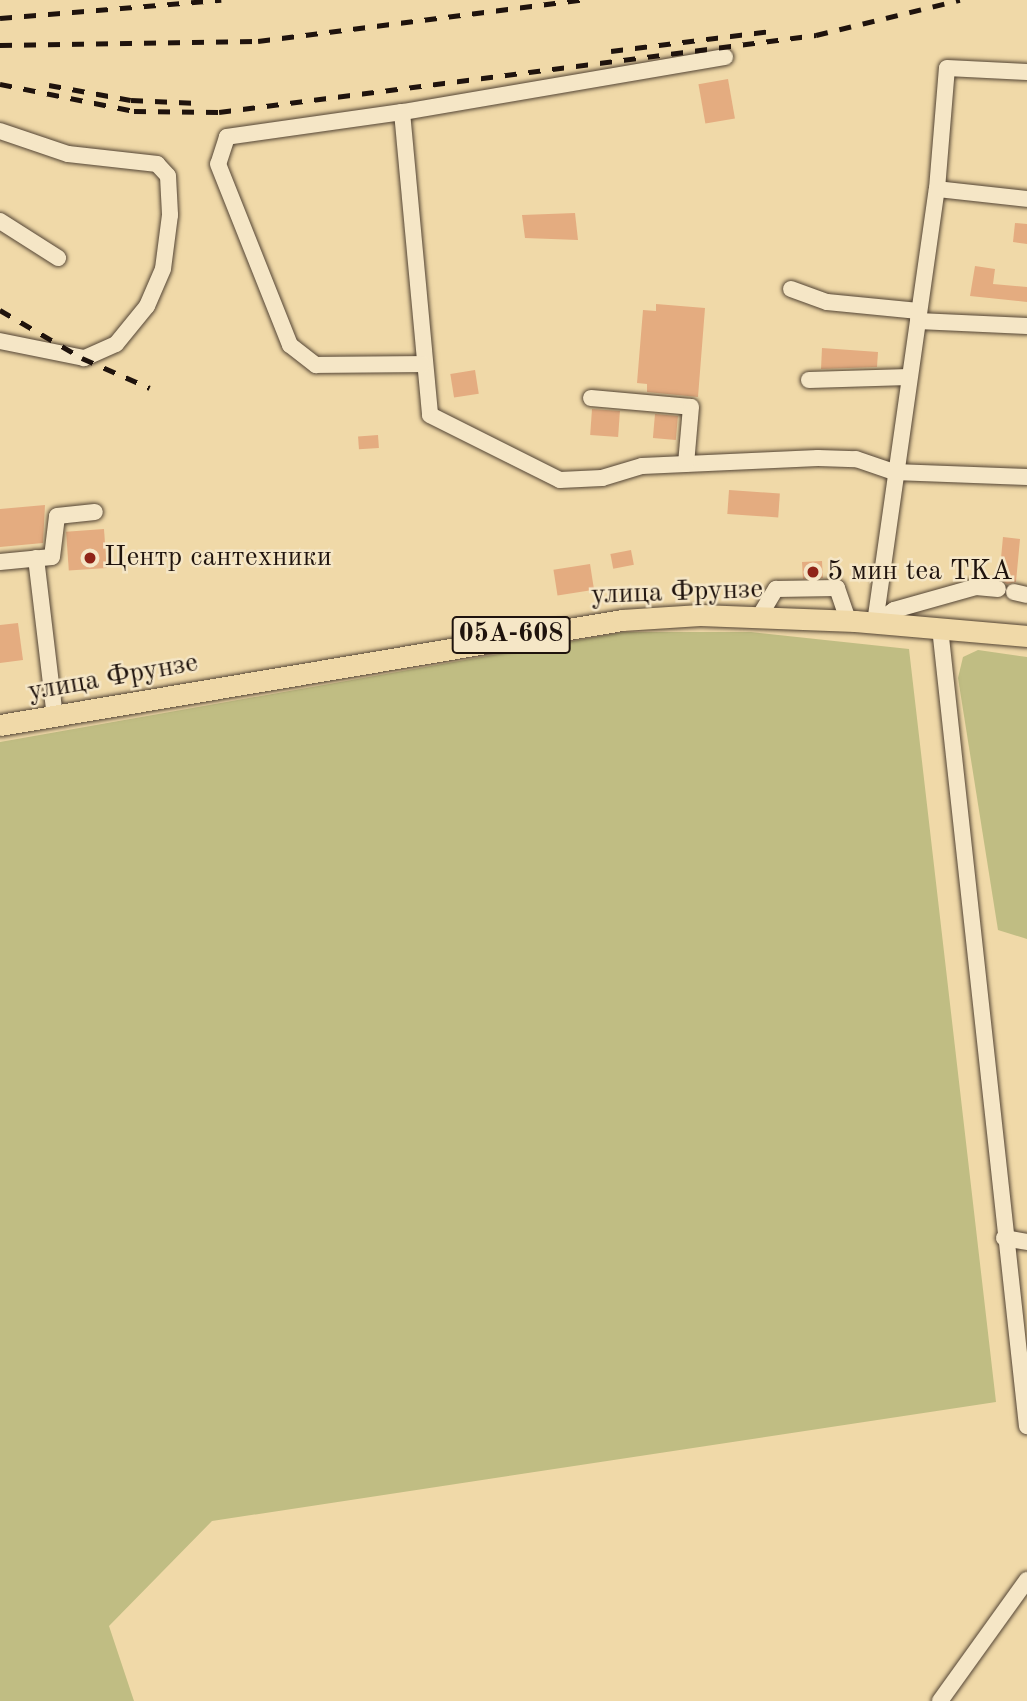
<!DOCTYPE html>
<html>
<head>
<meta charset="utf-8">
<style>
	body { margin:0 }
	#map { position:relative; width:1027px; height:1701px; overflow:hidden; background:#f0d9a8; font-family:"Old Standard TT",serif }
	div>[style] { position:absolute }
	.green>* { inset:0; background:#c0bd83 }
	.building>* { inset:0; background:#e4ac80; transform-origin:0 0 }
	.roads { filter:drop-shadow(0 0 2px #534434) drop-shadow(0 0 2px #534434) }
	.minor>* { height:16px; margin:-8px; padding:0 8px; transform-origin:8px; border-radius:8px; background:#f5e6c6 }
	.major>* { height:21px; margin:-10.5px; padding:0 10.5px; transform-origin:10.5px; border-radius:10.5px; background:#f0d9a8 }
	.rail>* { height:4.5px; margin-top:-2.25px; transform-origin:0; background:repeating-linear-gradient(90deg,#1f130d 0 12px,transparent 0 24px) }
	.dots>* { width:19px; height:19px; translate:-50% -50%; box-sizing:border-box; border:4px solid #f5e6c6; border-radius:50% }
	span { translate:-50% -50%; white-space:nowrap; text-align:center; line-height:1.15; -webkit-text-stroke:5px #f5e6c6; paint-order:stroke }
	.shield-label span { padding:2px 5px; background:#f5e6c6; border:2px solid; border-radius:5px; -webkit-text-stroke-width:0 }
	.shield-label { font-size:26px; color:#1f130d; font-weight:700 }
	.poi-label { font-size:28px; color:#1f130d }
	.left { translate:0 -50%; text-align:left }
	.street-label { font-size:28px; color:#1f130d }
</style>
</head>
<body>
<div id="map">
	<div class="green">
		<i style="clip-path:polygon(624px 632px,751px 632px,909px 649px,996px 1402px,212px 1521px,109px 1626px,134px 1701px,0 1701px,0 742px)"></i>
		<i style="clip-path:polygon(978px 650px,1027px 657px,1027px 939px,998px 930px,958px 678px,963px 657px)"></i>
	</div>
	<div class="building">
		<i style="left:728px;top:79px;width:40px;height:30px;rotate:80deg"></i>
		<i style="clip-path:polygon(575px 213px,578px 240px,525px 238px,522px 215px)"></i>
		<i style="clip-path:polygon(1015px 223px,1027px 224px,1027px 244px,1013px 242px)"></i>
		<i style="clip-path:polygon(975px 266px,995px 269px,993px 284px,1027px 287px,1027px 302px,970px 296px)"></i>
		<i style="clip-path:polygon(656px 304px,705px 308px,698px 397px,647px 392px,647px 384px,637px 383px,643px 310px,656px 311px)"></i>
		<i style="clip-path:polygon(822px 348px,878px 352px,877px 367px,821px 369px)"></i>
		<i style="left:475px;top:370px;width:24px;height:25px;rotate:81deg"></i>
		<i style="left:592px;top:409px;width:28px;height:26px;rotate:4deg"></i>
		<i style="left:655px;top:414px;width:23px;height:24px;rotate:5deg"></i>
		<i style="left:378px;top:435px;width:13px;height:20px;rotate:86deg"></i>
		<i style="left:729px;top:490px;width:51px;height:24px;rotate:4deg"></i>
		<i style="clip-path:polygon(45px 505px,43px 543px,0 547px,0 509px)"></i>
		<i style="left:104px;top:529px;width:39px;height:38px;rotate:86deg"></i>
		<i style="clip-path:polygon(1003px 537px,1020px 539px,1016px 582px,1007px 584px,999px 579px)"></i>
		<i style="left:631px;top:550px;width:15px;height:21px;rotate:79deg"></i>
		<i style="left:822px;top:561px;width:17px;height:20px;rotate:87deg"></i>
		<i style="left:590px;top:564px;width:26px;height:37px;rotate:81deg"></i>
		<i style="clip-path:polygon(18px 623px,23px 660px,0 663px,0 625px)"></i>
	</div>
	<div class="roads">
		<div class="minor">
			<i style="left:725px;top:57px;width:328px;rotate:170.3deg"></i>
			<i style="left:402px;top:112px;width:304px;rotate:84.7deg"></i>
			<i style="left:430px;top:415px;width:145px;rotate:26.6deg"></i>
			<i style="left:560px;top:480px;width:42px;rotate:-2.7deg"></i>
			<i style="left:602px;top:478px;width:42px;rotate:-16.7deg"></i>
			<i style="left:642px;top:466px;width:176px;rotate:-2.6deg"></i>
			<i style="left:818px;top:458px;width:38px;rotate:2deg"></i>
			<i style="left:856px;top:459px;width:40px;rotate:18.9deg"></i>
			<i style="left:894px;top:472px;width:133px;rotate:2.2deg"></i>
			<i style="left:402px;top:112px;width:177px;rotate:171.9deg"></i>
			<i style="left:227px;top:137px;width:28px;rotate:108deg"></i>
			<i style="left:218px;top:164px;width:195px;rotate:68.3deg"></i>
			<i style="left:290px;top:345px;width:33px;rotate:38deg"></i>
			<i style="left:316px;top:365px;width:106px;rotate:-0.5deg"></i>
			<i style="left:0;top:131px;width:72px;rotate:18.7deg"></i>
			<i style="left:68px;top:154px;width:90px;rotate:6.4deg"></i>
			<i style="left:157px;top:164px;width:16px;rotate:47deg"></i>
			<i style="left:168px;top:176px;width:39px;rotate:87deg"></i>
			<i style="left:170px;top:215px;width:54px;rotate:97.4deg"></i>
			<i style="left:163px;top:269px;width:40px;rotate:113.4deg"></i>
			<i style="left:147px;top:306px;width:49px;rotate:129.2deg"></i>
			<i style="left:116px;top:344px;width:35px;rotate:156deg"></i>
			<i style="left:84px;top:358px;width:86px;rotate:-168.6deg"></i>
			<i style="left:937px;top:189px;width:91px;rotate:6.3deg"></i>
			<i style="left:0;top:221px;width:69px;rotate:32.5deg"></i>
			<i style="left:791px;top:289px;width:38px;rotate:20deg"></i>
			<i style="left:827px;top:302px;width:92px;rotate:5.6deg"></i>
			<i style="left:918px;top:321px;width:109px;rotate:2.6deg"></i>
			<i style="left:809px;top:380px;width:100px;rotate:-1.7deg"></i>
			<i style="left:591px;top:398px;width:100px;rotate:5.1deg"></i>
			<i style="left:691px;top:407px;width:57px;rotate:95deg"></i>
			<i style="left:36px;top:558px;width:160px;rotate:83.2deg"></i>
			<i style="left:0;top:562px;width:52px;rotate:-5.5deg"></i>
			<i style="left:52px;top:557px;width:41px;rotate:-83deg"></i>
			<i style="left:57px;top:516px;width:38px;rotate:-6deg"></i>
			<i style="left:1014px;top:592px;width:13px;rotate:13deg"></i>
			<i style="left:759px;top:617px;width:33px;rotate:-59deg"></i>
			<i style="left:776px;top:589px;width:61px;rotate:-0.9deg"></i>
			<i style="left:837px;top:588px;width:34px;rotate:71deg"></i>
			<i style="left:875px;top:623px;width:438px;rotate:-81.9deg"></i>
			<i style="left:937px;top:189px;width:121px;rotate:-85.3deg"></i>
			<i style="left:947px;top:68px;width:80px;rotate:2.9deg"></i>
			<i style="left:875px;top:623px;width:23px;rotate:-34deg"></i>
			<i style="left:894px;top:610px;width:85px;rotate:-15.7deg"></i>
			<i style="left:976px;top:587px;width:22px;rotate:5deg"></i>
			<i style="left:940px;top:628px;width:803px;rotate:83.78deg"></i>
			<i style="left:1004px;top:1238px;width:23px;rotate:10deg"></i>
			<i style="left:940px;top:1701px;width:149px;rotate:-54.3deg"></i>
		</div>
		<div class="major">
			<i style="left:0;top:725px;width:631px;rotate:-9.58deg"></i>
			<i style="left:622px;top:620px;width:78px;rotate:-3.7deg"></i>
			<i style="left:700px;top:615px;width:155px;rotate:2.2deg"></i>
			<i style="left:855px;top:621px;width:173px;rotate:5deg"></i>
		</div>
	</div>
	<div class="rail">
		<i style="left:0;top:18px;width:222px;rotate:-4.7deg"></i>
		<i style="left:0;top:45px;width:258px;rotate:-0.9deg"></i>
		<i style="left:258px;top:41px;width:325px;rotate:-7.3deg"></i>
		<i style="left:611px;top:51px;width:161px;rotate:-7.1deg"></i>
		<i style="left:0;top:84px;width:137px;rotate:11.4deg"></i>
		<i style="left:134px;top:111px;width:85px;rotate:0.7deg"></i>
		<i style="left:219px;top:112px;width:602px;rotate:-7.35deg"></i>
		<i style="left:816px;top:35px;width:148px;rotate:-13.7deg"></i>
		<i style="left:49px;top:85px;width:83px;rotate:10.4deg"></i>
		<i style="left:131px;top:100px;width:67px;rotate:2.6deg"></i>
		<i style="left:0;top:310px;width:95px;rotate:30.3deg"></i>
		<i style="left:82px;top:358px;width:74px;rotate:23.8deg"></i>
	</div>
	<div class="dots">
		<i style="left:90px;top:558px;background:#8f2418"></i>
		<i style="left:813px;top:572px;background:#8f2418"></i>
	</div>
	<div class="shield-label">
		<span style="left:511px;top:635px">05А-608</span>
	</div>
	<div class="poi-label">
		<span class="left" style="left:104px;top:558px">Центр сантехники</span>
		<span class="left" style="left:827px;top:572px">5 мин tea TKA</span>
	</div>
	<div class="street-label">
		<span style="left:677px;top:593px;rotate:-2deg">улица Фрунзе</span>
		<span style="left:113px;top:678px;rotate:-10deg">улица Фрунзе</span>
	</div>
</div>
</body>
</html>
